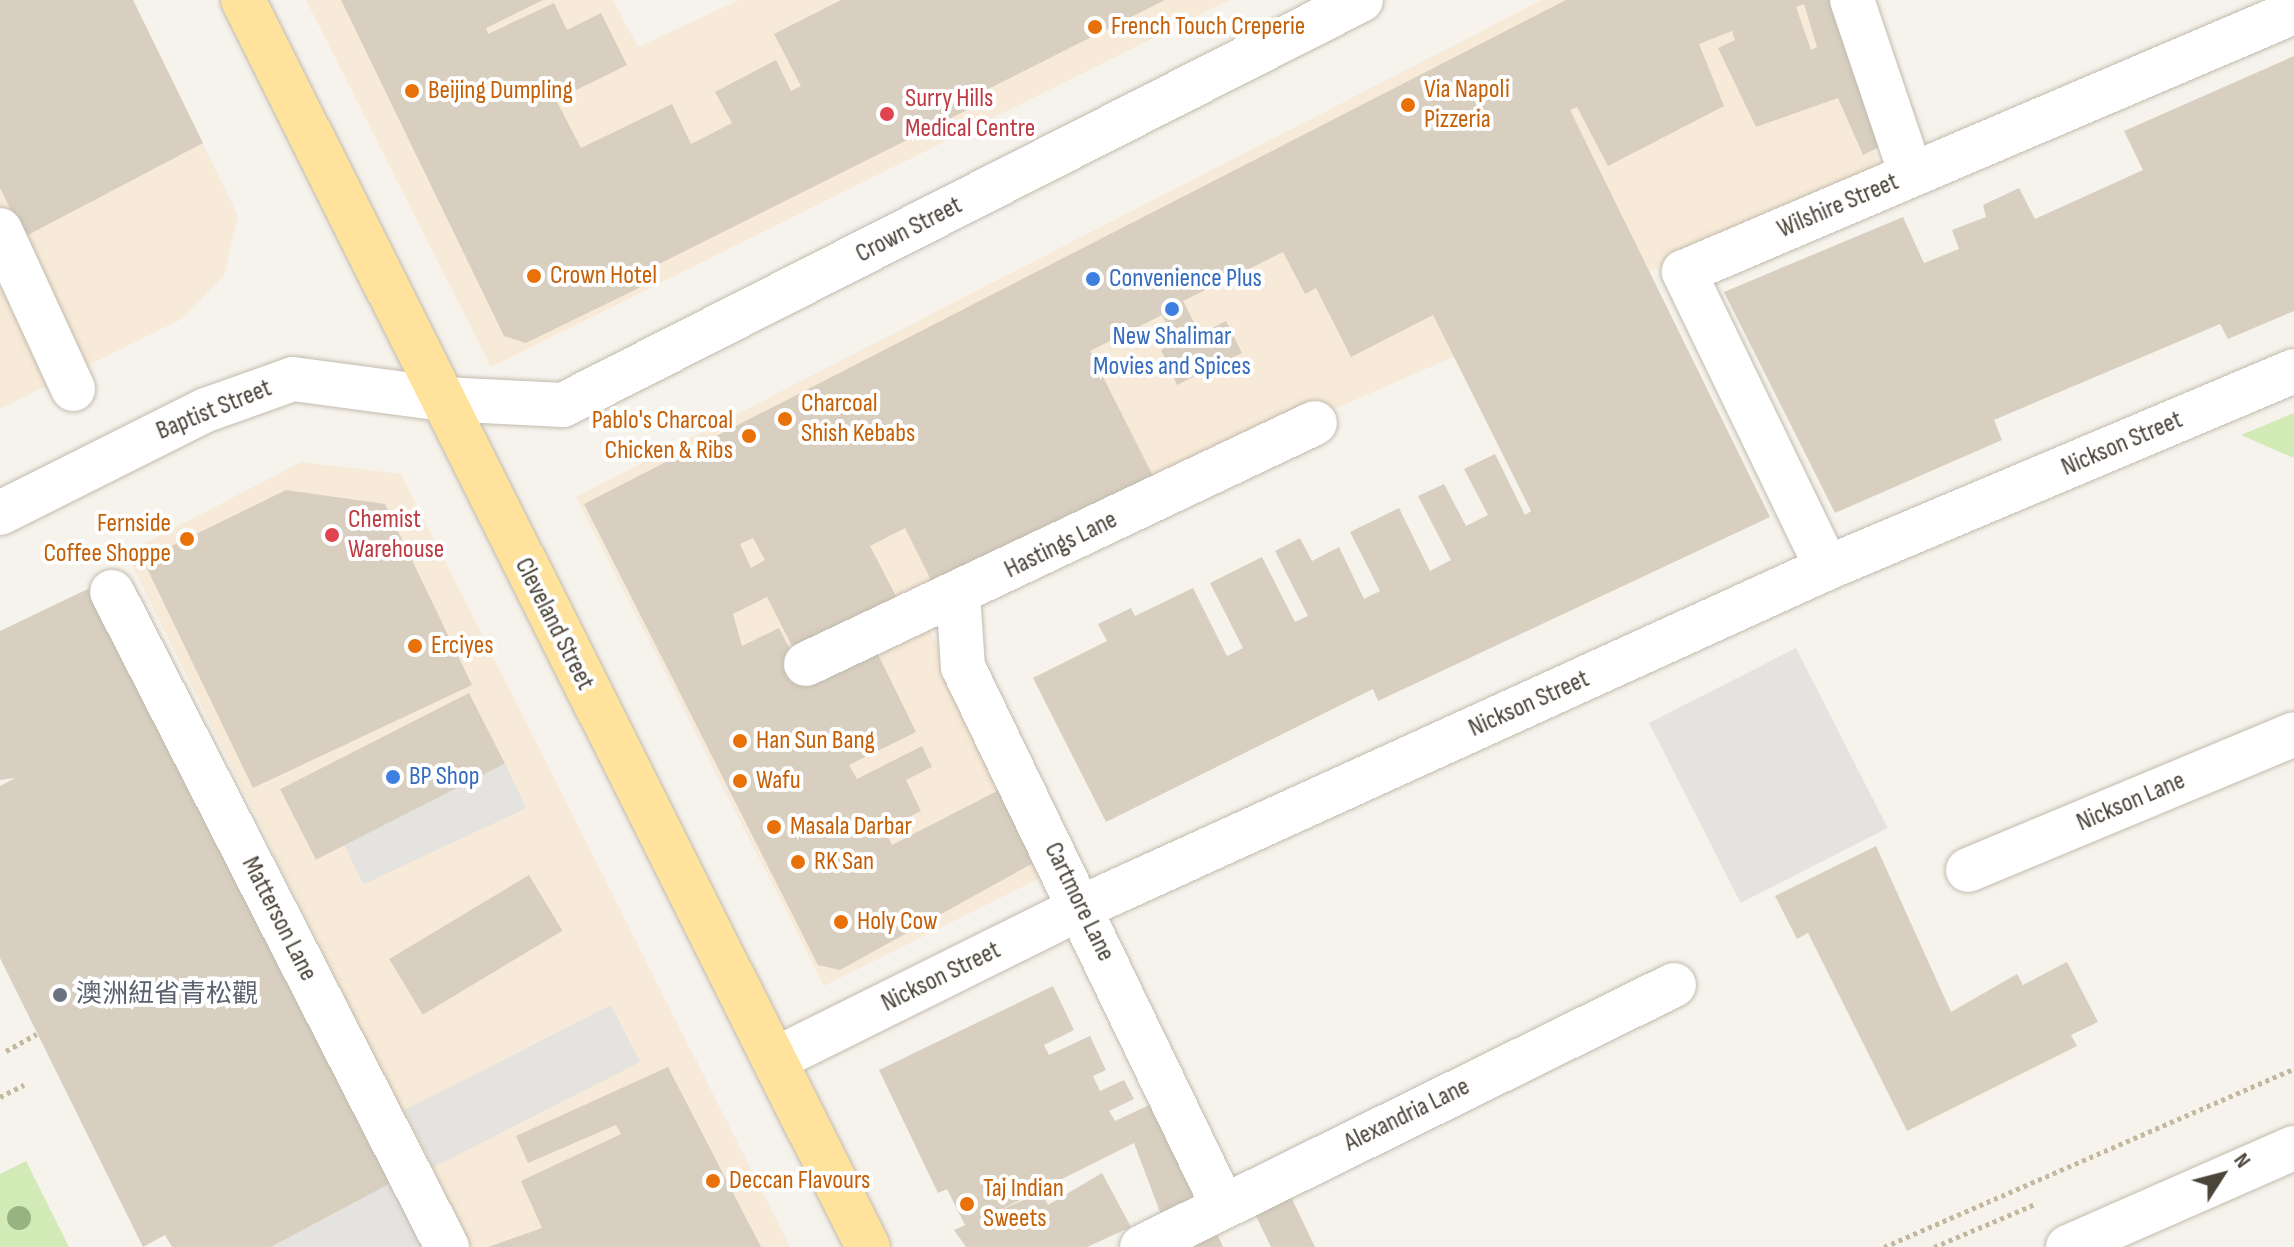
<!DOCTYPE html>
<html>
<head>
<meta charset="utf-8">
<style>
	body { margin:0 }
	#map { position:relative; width:2294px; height:1247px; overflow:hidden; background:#f6f3ec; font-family:"Sofia Sans Condensed","Noto Sans SC",sans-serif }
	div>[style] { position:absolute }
	.commercial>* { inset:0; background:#f7ead8 }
	.green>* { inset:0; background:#d2eab5 }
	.parking>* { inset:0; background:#e5e3e0; transform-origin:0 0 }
	.building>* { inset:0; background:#d8cfc1; transform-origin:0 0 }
	.path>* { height:5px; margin-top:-2.5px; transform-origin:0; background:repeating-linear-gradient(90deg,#c4b79f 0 4px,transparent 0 8px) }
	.roads { filter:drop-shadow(0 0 2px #c2bbae) drop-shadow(0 0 2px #c2bbae) }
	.minor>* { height:44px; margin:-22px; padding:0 22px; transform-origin:22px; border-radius:22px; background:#fff }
	.major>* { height:44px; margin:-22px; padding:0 22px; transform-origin:22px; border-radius:22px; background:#ffe39c }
	.trees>* { width:24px; height:24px; margin:-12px; border-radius:50%; background:#97b381 }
	.dots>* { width:22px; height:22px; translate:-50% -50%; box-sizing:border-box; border:4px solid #fff; border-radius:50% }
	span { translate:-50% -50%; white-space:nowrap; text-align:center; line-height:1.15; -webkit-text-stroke:8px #fff; paint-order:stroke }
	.food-label { font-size:26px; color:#c56008 }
	.left { translate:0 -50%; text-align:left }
	.right { translate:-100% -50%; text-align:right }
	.health-label { font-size:26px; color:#be3a42 }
	.street-label { font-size:26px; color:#4b4439 }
	.shop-label { font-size:26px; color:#366cbe }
	.worship-label { font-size:26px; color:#5b616d }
	.north { position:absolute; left:2182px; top:1135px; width:80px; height:80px; -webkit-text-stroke:6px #fff; paint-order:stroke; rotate:54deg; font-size:22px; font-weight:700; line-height:32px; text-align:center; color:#4b4439 }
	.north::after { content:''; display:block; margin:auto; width:28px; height:36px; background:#4b4439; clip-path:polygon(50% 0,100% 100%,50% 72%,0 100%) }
</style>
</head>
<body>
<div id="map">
	<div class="commercial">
		<i style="clip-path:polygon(0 0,133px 0,238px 216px,224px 275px,182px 319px,0 409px)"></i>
		<i style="clip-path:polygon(306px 0,613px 0,638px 47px,739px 0,1230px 0,491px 367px)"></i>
		<i style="clip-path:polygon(1542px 0,1825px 0,1880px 171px,912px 593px,1048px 874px,824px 986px,576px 497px)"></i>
		<i style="clip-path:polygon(301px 462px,401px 474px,790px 1247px,468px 1247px,126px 553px)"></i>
	</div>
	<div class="green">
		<i style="clip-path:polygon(2294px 413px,2294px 458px,2241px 435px)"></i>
		<i style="clip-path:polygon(26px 1161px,69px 1247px,0 1247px,0 1174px)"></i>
	</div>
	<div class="parking">
		<i style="left:1796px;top:648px;width:202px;height:165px;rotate:63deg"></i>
		<i style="left:505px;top:763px;width:50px;height:180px;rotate:65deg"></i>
		<i style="left:611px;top:1005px;width:64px;height:232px;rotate:63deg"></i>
		<i style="clip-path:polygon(391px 1183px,423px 1247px,271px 1247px)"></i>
	</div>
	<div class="building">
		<i style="clip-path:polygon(0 0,133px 0,203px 143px,24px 237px,0 188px)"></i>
		<i style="clip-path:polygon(341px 0,543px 0,486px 28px,488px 34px,554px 3px,567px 30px,601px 13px,627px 65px,556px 100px,581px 148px,672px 104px,691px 144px,732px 123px,715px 92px,776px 60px,791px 91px,801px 86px,774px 34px,841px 0,1165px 0,984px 91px,987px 100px,645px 271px,651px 282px,526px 343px,504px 336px)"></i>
		<i style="clip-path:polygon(evenodd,1566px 0,1839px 0,1885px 144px,1863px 155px,1838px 98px,1756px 127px,1718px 48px,1735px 40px,1732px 31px,1699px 44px,1724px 106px,1608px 166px,1577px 107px,1570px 110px,1770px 517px,1378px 701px,1373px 689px,1106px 822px,1033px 678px,1107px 641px,1098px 624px,1131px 608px,1135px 616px,1193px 588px,1227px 656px,1243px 648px,1210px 583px,1262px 557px,1295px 622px,1308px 616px,1275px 551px,1300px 538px,1312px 561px,1339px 547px,1364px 599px,1380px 591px,1350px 532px,1399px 508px,1430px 571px,1451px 560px,1418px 496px,1444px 484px,1466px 526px,1488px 515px,1464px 469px,1495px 454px,1525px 515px,1531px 511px,1433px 315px,1351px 357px,1316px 288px,1305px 294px,1283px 252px,1183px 301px,1200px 334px,1226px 321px,1242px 353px,1177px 385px,1161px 350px,1175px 343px,1162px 315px,1090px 351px,1153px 476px,933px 584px,905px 528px,870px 546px,900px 604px,796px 654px,767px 597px,733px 614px,742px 646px,779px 628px,808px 684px,876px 650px,916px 732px,849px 765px,857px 779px,922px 746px,932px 767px,906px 780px,921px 811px,885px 829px,892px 845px,1001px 789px,1037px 861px,840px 970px,818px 965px,584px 504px,1566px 0,1804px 4px,1817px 47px,1811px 50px,1796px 7px,1804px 4px,1566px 0,753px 538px,765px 560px,751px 568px,740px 544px,753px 538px)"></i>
		<i style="clip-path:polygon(2294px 56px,2294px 311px,2228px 339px,2220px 324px,1994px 420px,2002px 440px,1835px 513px,1724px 292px,1903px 217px,1924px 263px,1959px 249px,1952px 230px,1986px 217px,1983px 205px,2019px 188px,2035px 219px,2143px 170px,2124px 131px)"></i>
		<i style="clip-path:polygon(286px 490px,385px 504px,472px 685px,253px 788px,143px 560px)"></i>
		<i style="clip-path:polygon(92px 587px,391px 1183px,271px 1247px,172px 1247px,165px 1235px,143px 1247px,0 958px,0 786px,15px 778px,0 780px,0 631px)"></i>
		<i style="left:469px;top:693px;width:79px;height:212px;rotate:63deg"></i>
		<i style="clip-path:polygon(1876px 846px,1951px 1012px,2017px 974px,2023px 985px,2067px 962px,2098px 1022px,2071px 1035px,2077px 1046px,1907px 1131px,1808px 933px,1797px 939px,1775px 896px)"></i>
		<i style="left:529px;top:875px;width:65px;height:163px;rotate:59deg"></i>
		<i style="clip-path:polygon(1053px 986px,1074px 1030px,1044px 1045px,1049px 1055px,1090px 1036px,1106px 1070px,1093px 1076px,1100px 1091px,1124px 1080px,1134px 1099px,1109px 1111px,1115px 1121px,1162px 1099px,1214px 1205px,1166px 1228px,1134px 1143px,966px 1227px,947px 1189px,938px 1193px,879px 1070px)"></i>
		<i style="clip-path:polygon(668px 1067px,761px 1247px,488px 1247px,542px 1228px,521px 1181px,621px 1134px,616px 1125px,528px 1163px,516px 1136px)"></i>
		<i style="clip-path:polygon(1102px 1173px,1131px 1227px,1087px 1247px,966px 1247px,954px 1230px,1042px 1192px,1048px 1205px)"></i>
		<i style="clip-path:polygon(1291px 1197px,1315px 1247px,1271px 1247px,1255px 1214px)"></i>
		<i style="clip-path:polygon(1216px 1231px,1223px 1247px,1182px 1247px)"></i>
	</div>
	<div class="path">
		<i style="left:6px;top:1051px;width:35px;rotate:-29deg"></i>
		<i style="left:0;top:1097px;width:27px;rotate:-27deg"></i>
		<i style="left:1884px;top:1247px;width:447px;rotate:-23.5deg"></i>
		<i style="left:1934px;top:1247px;width:108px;rotate:-23deg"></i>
	</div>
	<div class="roads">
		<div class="minor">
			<i style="left:1852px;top:0;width:184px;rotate:71.3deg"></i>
			<i style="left:0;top:230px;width:175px;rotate:65.3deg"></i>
			<i style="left:0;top:513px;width:230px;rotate:-26.6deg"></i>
			<i style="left:206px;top:410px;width:92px;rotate:-19.6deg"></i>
			<i style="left:293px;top:379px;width:151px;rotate:7.6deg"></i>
			<i style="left:443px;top:399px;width:120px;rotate:2.9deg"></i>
			<i style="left:563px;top:405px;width:895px;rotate:-26.91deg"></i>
			<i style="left:1827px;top:568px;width:329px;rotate:-115.8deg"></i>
			<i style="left:1684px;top:272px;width:663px;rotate:-23.09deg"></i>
			<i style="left:112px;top:592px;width:736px;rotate:62.91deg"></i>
			<i style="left:958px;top:594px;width:73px;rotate:86.1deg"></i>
			<i style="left:963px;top:667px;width:596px;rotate:64.25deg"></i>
			<i style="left:806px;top:664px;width:563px;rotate:-25.34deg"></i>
			<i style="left:1968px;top:870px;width:353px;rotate:-22.6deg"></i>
			<i style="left:774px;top:1060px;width:344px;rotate:-26.4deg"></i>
			<i style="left:1082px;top:907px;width:819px;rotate:-24.47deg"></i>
			<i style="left:1827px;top:568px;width:507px;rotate:-22.87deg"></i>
			<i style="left:1142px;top:1247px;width:593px;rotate:-26.22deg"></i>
			<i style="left:2068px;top:1247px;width:247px;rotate:-23.7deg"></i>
		</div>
		<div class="major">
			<i style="left:243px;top:0;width:1395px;rotate:63.38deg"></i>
		</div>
	</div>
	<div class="trees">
		<i style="left:19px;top:1218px"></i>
	</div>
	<div class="dots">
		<i style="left:1095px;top:27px;background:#e8710a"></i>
		<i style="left:412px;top:91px;background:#e8710a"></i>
		<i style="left:1408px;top:105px;background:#e8710a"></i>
		<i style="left:887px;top:114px;background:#e0444e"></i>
		<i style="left:534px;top:276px;background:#e8710a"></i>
		<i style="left:1093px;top:279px;background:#3f7fe0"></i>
		<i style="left:1172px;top:309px;background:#3f7fe0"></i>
		<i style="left:785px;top:419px;background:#e8710a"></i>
		<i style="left:749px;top:436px;background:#e8710a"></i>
		<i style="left:332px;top:535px;background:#e0444e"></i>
		<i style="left:187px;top:539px;background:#e8710a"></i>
		<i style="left:415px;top:646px;background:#e8710a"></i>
		<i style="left:740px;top:741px;background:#e8710a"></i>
		<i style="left:393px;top:777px;background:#3f7fe0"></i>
		<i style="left:740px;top:781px;background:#e8710a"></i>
		<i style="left:774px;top:827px;background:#e8710a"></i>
		<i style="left:798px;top:862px;background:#e8710a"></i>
		<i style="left:841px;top:922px;background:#e8710a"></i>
		<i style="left:60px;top:995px;background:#6b7280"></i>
		<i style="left:713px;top:1181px;background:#e8710a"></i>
		<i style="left:967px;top:1204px;background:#e8710a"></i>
	</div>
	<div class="food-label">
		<span class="left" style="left:1111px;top:27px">French Touch Creperie</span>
		<span class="left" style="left:1424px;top:105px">Via Napoli<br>Pizzeria</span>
		<span class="left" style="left:428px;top:91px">Beijing Dumpling</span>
		<span class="left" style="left:550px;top:276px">Crown Hotel</span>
		<span class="left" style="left:801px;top:419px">Charcoal<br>Shish Kebabs</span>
		<span class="right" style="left:733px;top:436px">Pablo's Charcoal<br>Chicken &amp; Ribs</span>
		<span class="right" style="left:171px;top:539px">Fernside<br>Coffee Shoppe</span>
		<span class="left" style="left:431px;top:646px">Erciyes</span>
		<span class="left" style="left:756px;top:741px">Han Sun Bang</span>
		<span class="left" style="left:756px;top:781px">Wafu</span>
		<span class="left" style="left:790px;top:827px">Masala Darbar</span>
		<span class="left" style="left:814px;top:862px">RK San</span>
		<span class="left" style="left:857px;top:922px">Holy Cow</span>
		<span class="left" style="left:729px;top:1181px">Deccan Flavours</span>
		<span class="left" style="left:983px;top:1204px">Taj Indian<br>Sweets</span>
	</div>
	<div class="health-label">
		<span class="left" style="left:905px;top:114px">Surry Hills<br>Medical Centre</span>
		<span class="left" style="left:348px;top:535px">Chemist<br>Warehouse</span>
	</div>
	<div class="street-label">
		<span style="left:1838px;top:206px;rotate:-23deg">Wilshire Street</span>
		<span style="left:909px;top:230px;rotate:-27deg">Crown Street</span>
		<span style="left:214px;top:410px;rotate:-22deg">Baptist Street</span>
		<span style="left:2122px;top:444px;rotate:-23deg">Nickson Street</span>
		<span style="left:1061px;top:545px;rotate:-26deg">Hastings Lane</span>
		<span style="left:554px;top:624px;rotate:63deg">Cleveland Street</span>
		<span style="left:1529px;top:704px;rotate:-24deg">Nickson Street</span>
		<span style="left:2131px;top:802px;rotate:-23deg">Nickson Lane</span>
		<span style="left:1079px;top:902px;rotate:64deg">Cartmore Lane</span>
		<span style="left:279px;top:919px;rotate:63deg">Matterson Lane</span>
		<span style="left:941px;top:977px;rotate:-26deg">Nickson Street</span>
		<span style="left:1407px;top:1115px;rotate:-26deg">Alexandria Lane</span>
	</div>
	<div class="shop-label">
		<span class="left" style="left:1109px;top:279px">Convenience Plus</span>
		<span style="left:1172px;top:352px">New Shalimar<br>Movies and Spices</span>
		<span class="left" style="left:409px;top:777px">BP Shop</span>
	</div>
	<div class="worship-label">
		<span class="left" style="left:76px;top:995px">澳洲紐省青松觀</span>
	</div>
	<div class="north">N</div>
</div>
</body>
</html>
